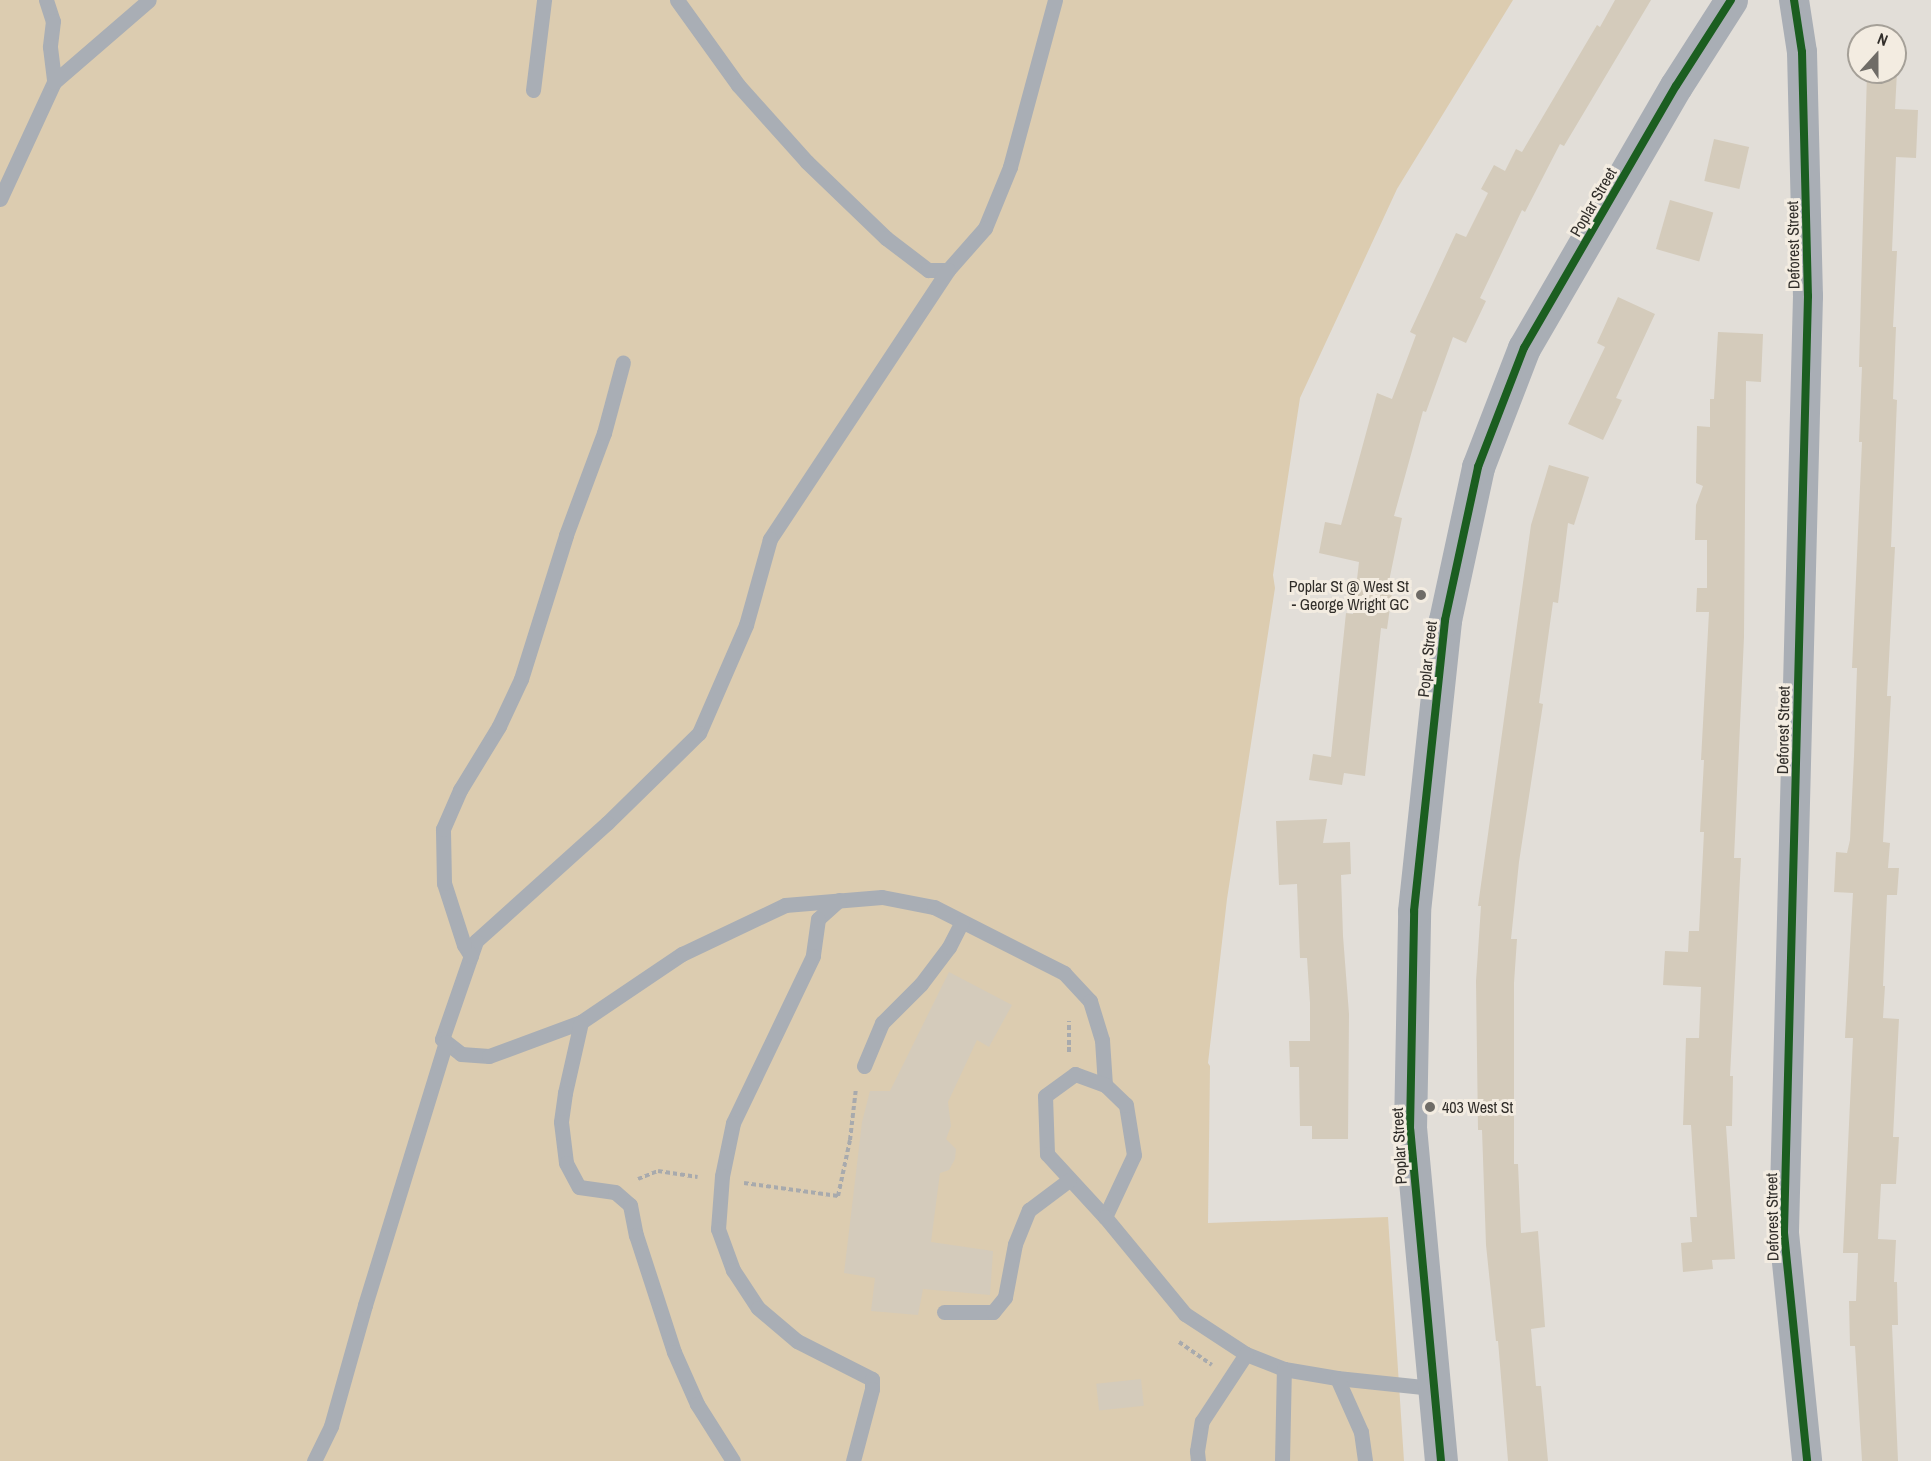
<!DOCTYPE html>
<html>
<head>
<meta charset="utf-8">
<style>
	body { margin:0 }
	#map { position:relative; width:1931px; height:1461px; overflow:hidden; background:#e2ded8; font-family:"Archivo Narrow",sans-serif }
	div>[style] { position:absolute }
	.green>* { inset:0; background:#dcccb0 }
	.building>* { inset:0; background:#d4cbbb; transform-origin:0 0 }
	.path>* { height:4px; margin-top:-2px; transform-origin:0; background:repeating-linear-gradient(90deg,#a8aaad 0 4.5px,transparent 0 7.5px) }
	.service>* { height:15px; margin:-7.5px; padding:0 7.5px; transform-origin:7.5px; border-radius:7.5px; background:#a9aeb5 }
	.minor>* { height:30px; margin:-15px; padding:0 15px; transform-origin:15px; border-radius:15px; background:#a9aeb5 }
	.tertiary>* { height:33px; margin:-16.5px; padding:0 16.5px; transform-origin:16.5px; border-radius:16.5px; background:#a9aeb5 }
	.cycleway>* { height:8px; margin:-4px; padding:0 4px; transform-origin:4px; border-radius:4px; background:#1b5e20 }
	.dots>* { width:16px; height:16px; translate:-50% -50%; box-sizing:border-box; border:3px solid #f3ece1; border-radius:50% }
	span { translate:-50% -50%; white-space:nowrap; text-align:center; line-height:1.15; -webkit-text-stroke:6px #f3ece1; paint-order:stroke }
	.street-label { font-size:16px; color:#312e2a }
	.poi-label { font-size:16px; color:#312e2a }
	.right { translate:-100% -50%; text-align:right }
	.left { translate:0 -50%; text-align:left }
	.north { position:absolute; left:1847px; top:24px; width:60px; height:60px; box-sizing:border-box; background:#f3ece1; border:2px solid #a5a098; border-radius:50%; rotate:21deg; font-size:16px; font-weight:700; line-height:24px; text-align:center; color:#312e2a }
	.north::after { content:''; display:block; margin:auto; width:21px; height:27px; background:#6f6c67; clip-path:polygon(50% 0,100% 100%,50% 72%,0 100%) }
</style>
</head>
<body>
<div id="map">
	<div class="green">
		<i style="clip-path:polygon(0 0,1513px 0,1397px 189px,1300px 398px,1273px 575px,1275px 588px,1227px 899px,1208px 1063px,1210px 1066px,1208px 1223px,1388px 1217px,1404px 1461px,0 1461px)"></i>
	</div>
	<div class="building">
		<i style="clip-path:polygon(1615px 0,1651px 0,1564px 146px,1560px 144px,1525px 212px,1522px 210px,1480px 298px,1486px 301px,1466px 343px,1453px 337px,1426px 412px,1423px 411px,1394px 516px,1402px 518px,1388px 586px,1393px 586px,1387px 629px,1381px 628px,1365px 776px,1344px 773px,1342px 785px,1309px 780px,1313px 754px,1331px 757px,1346px 613px,1353px 614px,1359px 562px,1319px 553px,1325px 522px,1341px 525px,1377px 393px,1392px 399px,1416px 335px,1410px 332px,1456px 233px,1466px 237px,1488px 193px,1481px 189px,1494px 165px,1505px 171px,1516px 149px,1522px 152px,1597px 25px,1600px 27px)"></i>
		<i style="clip-path:polygon(1867px 72px,1897px 72px,1895px 109px,1918px 110px,1916px 158px,1896px 157px,1892px 251px,1897px 251px,1893px 327px,1896px 327px,1893px 399px,1897px 400px,1891px 547px,1895px 547px,1887px 696px,1891px 696px,1883px 842px,1890px 843px,1888px 868px,1899px 868px,1897px 895px,1887px 895px,1883px 986px,1885px 986px,1883px 1018px,1899px 1019px,1893px 1137px,1899px 1137px,1896px 1184px,1881px 1184px,1878px 1239px,1896px 1240px,1894px 1282px,1897px 1282px,1898px 1325px,1892px 1325px,1898px 1461px,1862px 1461px,1855px 1346px,1850px 1346px,1849px 1301px,1856px 1301px,1858px 1253px,1843px 1253px,1853px 1038px,1845px 1038px,1853px 893px,1834px 892px,1836px 852px,1847px 853px,1850px 840px,1854px 756px,1857px 668px,1852px 668px,1862px 442px,1859px 442px,1862px 367px,1859px 367px)"></i>
		<i style="left:1714px;top:139px;width:36px;height:43px;rotate:13deg"></i>
		<i style="left:1670px;top:200px;width:45px;height:51px;rotate:16deg"></i>
		<i style="clip-path:polygon(1618px 297px,1655px 314px,1616px 398px,1622px 400px,1603px 440px,1568px 424px,1605px 347px,1597px 343px)"></i>
		<i style="clip-path:polygon(1718px 332px,1763px 334px,1761px 382px,1746px 381px,1744px 637px,1734px 858px,1741px 858px,1730px 1076px,1733px 1076px,1732px 1126px,1726px 1126px,1735px 1259px,1712px 1260px,1713px 1269px,1683px 1272px,1681px 1243px,1692px 1242px,1690px 1217px,1697px 1217px,1691px 1125px,1683px 1125px,1686px 1038px,1699px 1038px,1701px 987px,1663px 985px,1665px 951px,1688px 952px,1689px 931px,1699px 931px,1704px 832px,1700px 832px,1704px 760px,1701px 760px,1709px 612px,1696px 612px,1697px 588px,1707px 588px,1707px 540px,1695px 540px,1696px 505px,1703px 486px,1696px 483px,1697px 426px,1710px 427px,1710px 399px,1714px 399px)"></i>
		<i style="clip-path:polygon(1549px 465px,1589px 477px,1574px 525px,1568px 523px,1558px 603px,1553px 602px,1539px 703px,1543px 704px,1519px 862px,1511px 939px,1517px 939px,1514px 983px,1514px 1164px,1518px 1164px,1521px 1233px,1538px 1231px,1545px 1327px,1531px 1329px,1536px 1386px,1541px 1386px,1548px 1461px,1508px 1461px,1498px 1341px,1496px 1341px,1486px 1245px,1482px 1130px,1478px 1130px,1476px 981px,1481px 906px,1478px 906px,1531px 525px)"></i>
		<i style="clip-path:polygon(1327px 819px,1323px 843px,1350px 842px,1351px 874px,1341px 875px,1343px 936px,1349px 1014px,1348px 1139px,1312px 1139px,1312px 1126px,1300px 1126px,1299px 1067px,1290px 1067px,1289px 1041px,1310px 1041px,1310px 1003px,1307px 958px,1300px 958px,1297px 884px,1279px 885px,1276px 821px)"></i>
		<i style="clip-path:polygon(949px 972px,1012px 1005px,989px 1047px,977px 1040px,948px 1102px,951px 1126px,946px 1139px,956px 1149px,955px 1159px,949px 1170px,940px 1173px,931px 1242px,993px 1251px,990px 1295px,923px 1289px,918px 1315px,871px 1311px,875px 1278px,844px 1273px,862px 1122px,870px 1091px,890px 1091px)"></i>
		<i style="left:1141px;top:1379px;width:27px;height:45px;rotate:84deg"></i>
	</div>
	<div class="path">
		<i style="left:1069px;top:1052px;width:31px;rotate:-90deg"></i>
		<i style="left:638px;top:1179px;width:22px;rotate:-22deg"></i>
		<i style="left:658px;top:1171px;width:40px;rotate:8.5deg"></i>
		<i style="left:744px;top:1183px;width:95px;rotate:7.9deg"></i>
		<i style="left:838px;top:1196px;width:57px;rotate:-77.9deg"></i>
		<i style="left:850px;top:1140px;width:52px;rotate:-83.4deg"></i>
		<i style="left:1179px;top:1342px;width:40px;rotate:34.9deg"></i>
	</div>
	<div class="service">
		<i style="left:46px;top:0;width:22px;rotate:72deg"></i>
		<i style="left:53px;top:21px;width:26px;rotate:97deg"></i>
		<i style="left:50px;top:47px;width:35px;rotate:83deg"></i>
		<i style="left:677px;top:0;width:105px;rotate:54.3deg"></i>
		<i style="left:738px;top:85px;width:103px;rotate:48.1deg"></i>
		<i style="left:807px;top:162px;width:110px;rotate:43.9deg"></i>
		<i style="left:886px;top:238px;width:53px;rotate:37.3deg"></i>
		<i style="left:928px;top:270px;width:20px"></i>
		<i style="left:1055px;top:0;width:173px;rotate:105.1deg"></i>
		<i style="left:1010px;top:167px;width:66px;rotate:112.3deg"></i>
		<i style="left:985px;top:228px;width:56px;rotate:131.4deg"></i>
		<i style="left:948px;top:270px;width:323px;rotate:123.5deg"></i>
		<i style="left:770px;top:539px;width:89px;rotate:105.6deg"></i>
		<i style="left:746px;top:625px;width:118px;rotate:113.5deg"></i>
		<i style="left:699px;top:733px;width:129px;rotate:135.6deg"></i>
		<i style="left:607px;top:823px;width:176px;rotate:138deg"></i>
		<i style="left:476px;top:941px;width:104px;rotate:109.1deg"></i>
		<i style="left:442px;top:1039px;width:24px;rotate:38deg"></i>
		<i style="left:461px;top:1054px;width:28px;rotate:4deg"></i>
		<i style="left:489px;top:1056px;width:98px;rotate:-20.3deg"></i>
		<i style="left:581px;top:1022px;width:122px;rotate:-34deg"></i>
		<i style="left:682px;top:954px;width:114px;rotate:-25.4deg"></i>
		<i style="left:785px;top:905px;width:97px;rotate:-4.7deg"></i>
		<i style="left:882px;top:897px;width:53px;rotate:10.9deg"></i>
		<i style="left:934px;top:907px;width:146px;rotate:26.9deg"></i>
		<i style="left:1064px;top:973px;width:38px;rotate:47deg"></i>
		<i style="left:1090px;top:1001px;width:41px;rotate:72.9deg"></i>
		<i style="left:1102px;top:1040px;width:45px;rotate:86.2deg"></i>
		<i style="left:533px;top:90px;width:91px;rotate:-83deg"></i>
		<i style="left:0;top:199px;width:129px;rotate:-65.2deg"></i>
		<i style="left:54px;top:82px;width:125px;rotate:-40.8deg"></i>
		<i style="left:839px;top:900px;width:28px;rotate:138deg"></i>
		<i style="left:818px;top:919px;width:37px;rotate:98deg"></i>
		<i style="left:813px;top:956px;width:185px;rotate:115.6deg"></i>
		<i style="left:733px;top:1123px;width:54px;rotate:101.7deg"></i>
		<i style="left:722px;top:1176px;width:53px;rotate:94.3deg"></i>
		<i style="left:718px;top:1229px;width:44px;rotate:69.9deg"></i>
		<i style="left:733px;top:1270px;width:45px;rotate:56.7deg"></i>
		<i style="left:758px;top:1308px;width:51px;rotate:40.2deg"></i>
		<i style="left:797px;top:1341px;width:84px;rotate:26.9deg"></i>
		<i style="left:872px;top:1379px;width:10px;rotate:90deg"></i>
		<i style="left:872px;top:1389px;width:74px;rotate:104.8deg"></i>
		<i style="left:471px;top:956px;width:13px;rotate:-122deg"></i>
		<i style="left:464px;top:945px;width:65px;rotate:-107.9deg"></i>
		<i style="left:444px;top:883px;width:54px;rotate:-91.1deg"></i>
		<i style="left:443px;top:829px;width:43px;rotate:-66.4deg"></i>
		<i style="left:460px;top:790px;width:75px;rotate:-58.6deg"></i>
		<i style="left:499px;top:726px;width:52px;rotate:-64.9deg"></i>
		<i style="left:521px;top:679px;width:151px;rotate:-72.6deg"></i>
		<i style="left:566px;top:535px;width:109px;rotate:-69.6deg"></i>
		<i style="left:604px;top:433px;width:73px;rotate:-75deg"></i>
		<i style="left:581px;top:1022px;width:73px;rotate:102.7deg"></i>
		<i style="left:565px;top:1093px;width:29px;rotate:98deg"></i>
		<i style="left:561px;top:1122px;width:41px;rotate:83deg"></i>
		<i style="left:566px;top:1163px;width:27px;rotate:62deg"></i>
		<i style="left:579px;top:1187px;width:36px;rotate:8deg"></i>
		<i style="left:615px;top:1192px;width:20px;rotate:41deg"></i>
		<i style="left:630px;top:1205px;width:31px;rotate:79deg"></i>
		<i style="left:636px;top:1235px;width:123px;rotate:72deg"></i>
		<i style="left:674px;top:1352px;width:57px;rotate:66.1deg"></i>
		<i style="left:697px;top:1404px;width:67px;rotate:57.7deg"></i>
		<i style="left:864px;top:1066px;width:47px;rotate:-67.3deg"></i>
		<i style="left:882px;top:1023px;width:55px;rotate:-45deg"></i>
		<i style="left:921px;top:984px;width:46px;rotate:-52.9deg"></i>
		<i style="left:949px;top:947px;width:28px;rotate:-63deg"></i>
		<i style="left:1105px;top:1217px;width:68px;rotate:-64.9deg"></i>
		<i style="left:1134px;top:1155px;width:51px;rotate:-99.1deg"></i>
		<i style="left:1126px;top:1105px;width:29px;rotate:-136deg"></i>
		<i style="left:1105px;top:1085px;width:32px;rotate:-160deg"></i>
		<i style="left:1075px;top:1074px;width:37px;rotate:144deg"></i>
		<i style="left:1045px;top:1096px;width:58px;rotate:88deg"></i>
		<i style="left:1047px;top:1154px;width:86px;rotate:47.4deg"></i>
		<i style="left:1105px;top:1217px;width:126px;rotate:50.5deg"></i>
		<i style="left:1185px;top:1314px;width:73px;rotate:33.3deg"></i>
		<i style="left:1246px;top:1354px;width:41px;rotate:21.5deg"></i>
		<i style="left:1284px;top:1369px;width:54px;rotate:9.6deg"></i>
		<i style="left:1337px;top:1378px;width:96px;rotate:6deg"></i>
		<i style="left:944px;top:1312px;width:49px"></i>
		<i style="left:993px;top:1312px;width:19px;rotate:-51deg"></i>
		<i style="left:1005px;top:1297px;width:54px;rotate:-79.3deg"></i>
		<i style="left:1015px;top:1244px;width:37px;rotate:-68deg"></i>
		<i style="left:1029px;top:1210px;width:50px;rotate:-36.9deg"></i>
		<i style="left:1337px;top:1378px;width:59px;rotate:66deg"></i>
		<i style="left:1361px;top:1432px;width:29px;rotate:82deg"></i>
		<i style="left:314px;top:1461px;width:39px;rotate:-64deg"></i>
		<i style="left:331px;top:1426px;width:126px;rotate:-74.3deg"></i>
		<i style="left:365px;top:1305px;width:275px;rotate:-72.9deg"></i>
		<i style="left:1198px;top:1461px;width:10px;rotate:-96deg"></i>
		<i style="left:1197px;top:1451px;width:30px;rotate:-81deg"></i>
		<i style="left:1202px;top:1421px;width:80px;rotate:-56.7deg"></i>
		<i style="left:1282px;top:1461px;width:92px;rotate:-88.8deg"></i>
	</div>
	<div class="minor">
		<i style="left:1794px;top:0;width:53px;rotate:81.3deg"></i>
		<i style="left:1802px;top:52px;width:244px;rotate:88.6deg"></i>
		<i style="left:1808px;top:296px;width:937px;rotate:91.47deg"></i>
		<i style="left:1784px;top:1233px;width:229px;rotate:84.2deg"></i>
	</div>
	<div class="tertiary">
		<i style="left:1441px;top:1461px;width:333px;rotate:-95.3deg"></i>
		<i style="left:1410px;top:1129px;width:218px;rotate:-88.9deg"></i>
		<i style="left:1414px;top:911px;width:293px;rotate:-83.9deg"></i>
		<i style="left:1445px;top:620px;width:157px;rotate:-77.8deg"></i>
		<i style="left:1478px;top:467px;width:128px;rotate:-68.9deg"></i>
		<i style="left:1524px;top:348px;width:303px;rotate:-59.9deg"></i>
		<i style="left:1676px;top:86px;width:102px;rotate:-57.4deg"></i>
	</div>
	<div class="cycleway">
		<i style="left:1794px;top:0;width:53px;rotate:81.3deg"></i>
		<i style="left:1802px;top:52px;width:244px;rotate:88.6deg"></i>
		<i style="left:1808px;top:296px;width:937px;rotate:91.47deg"></i>
		<i style="left:1784px;top:1233px;width:229px;rotate:84.2deg"></i>
		<i style="left:1441px;top:1461px;width:333px;rotate:-95.3deg"></i>
		<i style="left:1410px;top:1129px;width:218px;rotate:-88.9deg"></i>
		<i style="left:1414px;top:911px;width:293px;rotate:-83.9deg"></i>
		<i style="left:1445px;top:620px;width:157px;rotate:-77.8deg"></i>
		<i style="left:1478px;top:467px;width:128px;rotate:-68.9deg"></i>
		<i style="left:1524px;top:348px;width:303px;rotate:-59.9deg"></i>
		<i style="left:1676px;top:86px;width:102px;rotate:-57.4deg"></i>
	</div>
	<div class="dots">
		<i style="left:1421px;top:595px;background:#6f6c67"></i>
		<i style="left:1430px;top:1107px;background:#6f6c67"></i>
	</div>
	<div class="street-label">
		<span style="left:1593px;top:202px;rotate:-60deg">Poplar Street</span>
		<span style="left:1793px;top:245px;rotate:-91deg">Deforest Street</span>
		<span style="left:1427px;top:659px;rotate:-84deg">Poplar Street</span>
		<span style="left:1783px;top:730px;rotate:-89deg">Deforest Street</span>
		<span style="left:1399px;top:1146px;rotate:-93deg">Poplar Street</span>
		<span style="left:1772px;top:1217px;rotate:-91deg">Deforest Street</span>
	</div>
	<div class="poi-label">
		<span class="right" style="left:1409px;top:595px">Poplar St @ West St<br>- George Wright GC</span>
		<span class="left" style="left:1442px;top:1107px">403 West St</span>
	</div>
	<div class="north">N</div>
</div>
</body>
</html>
